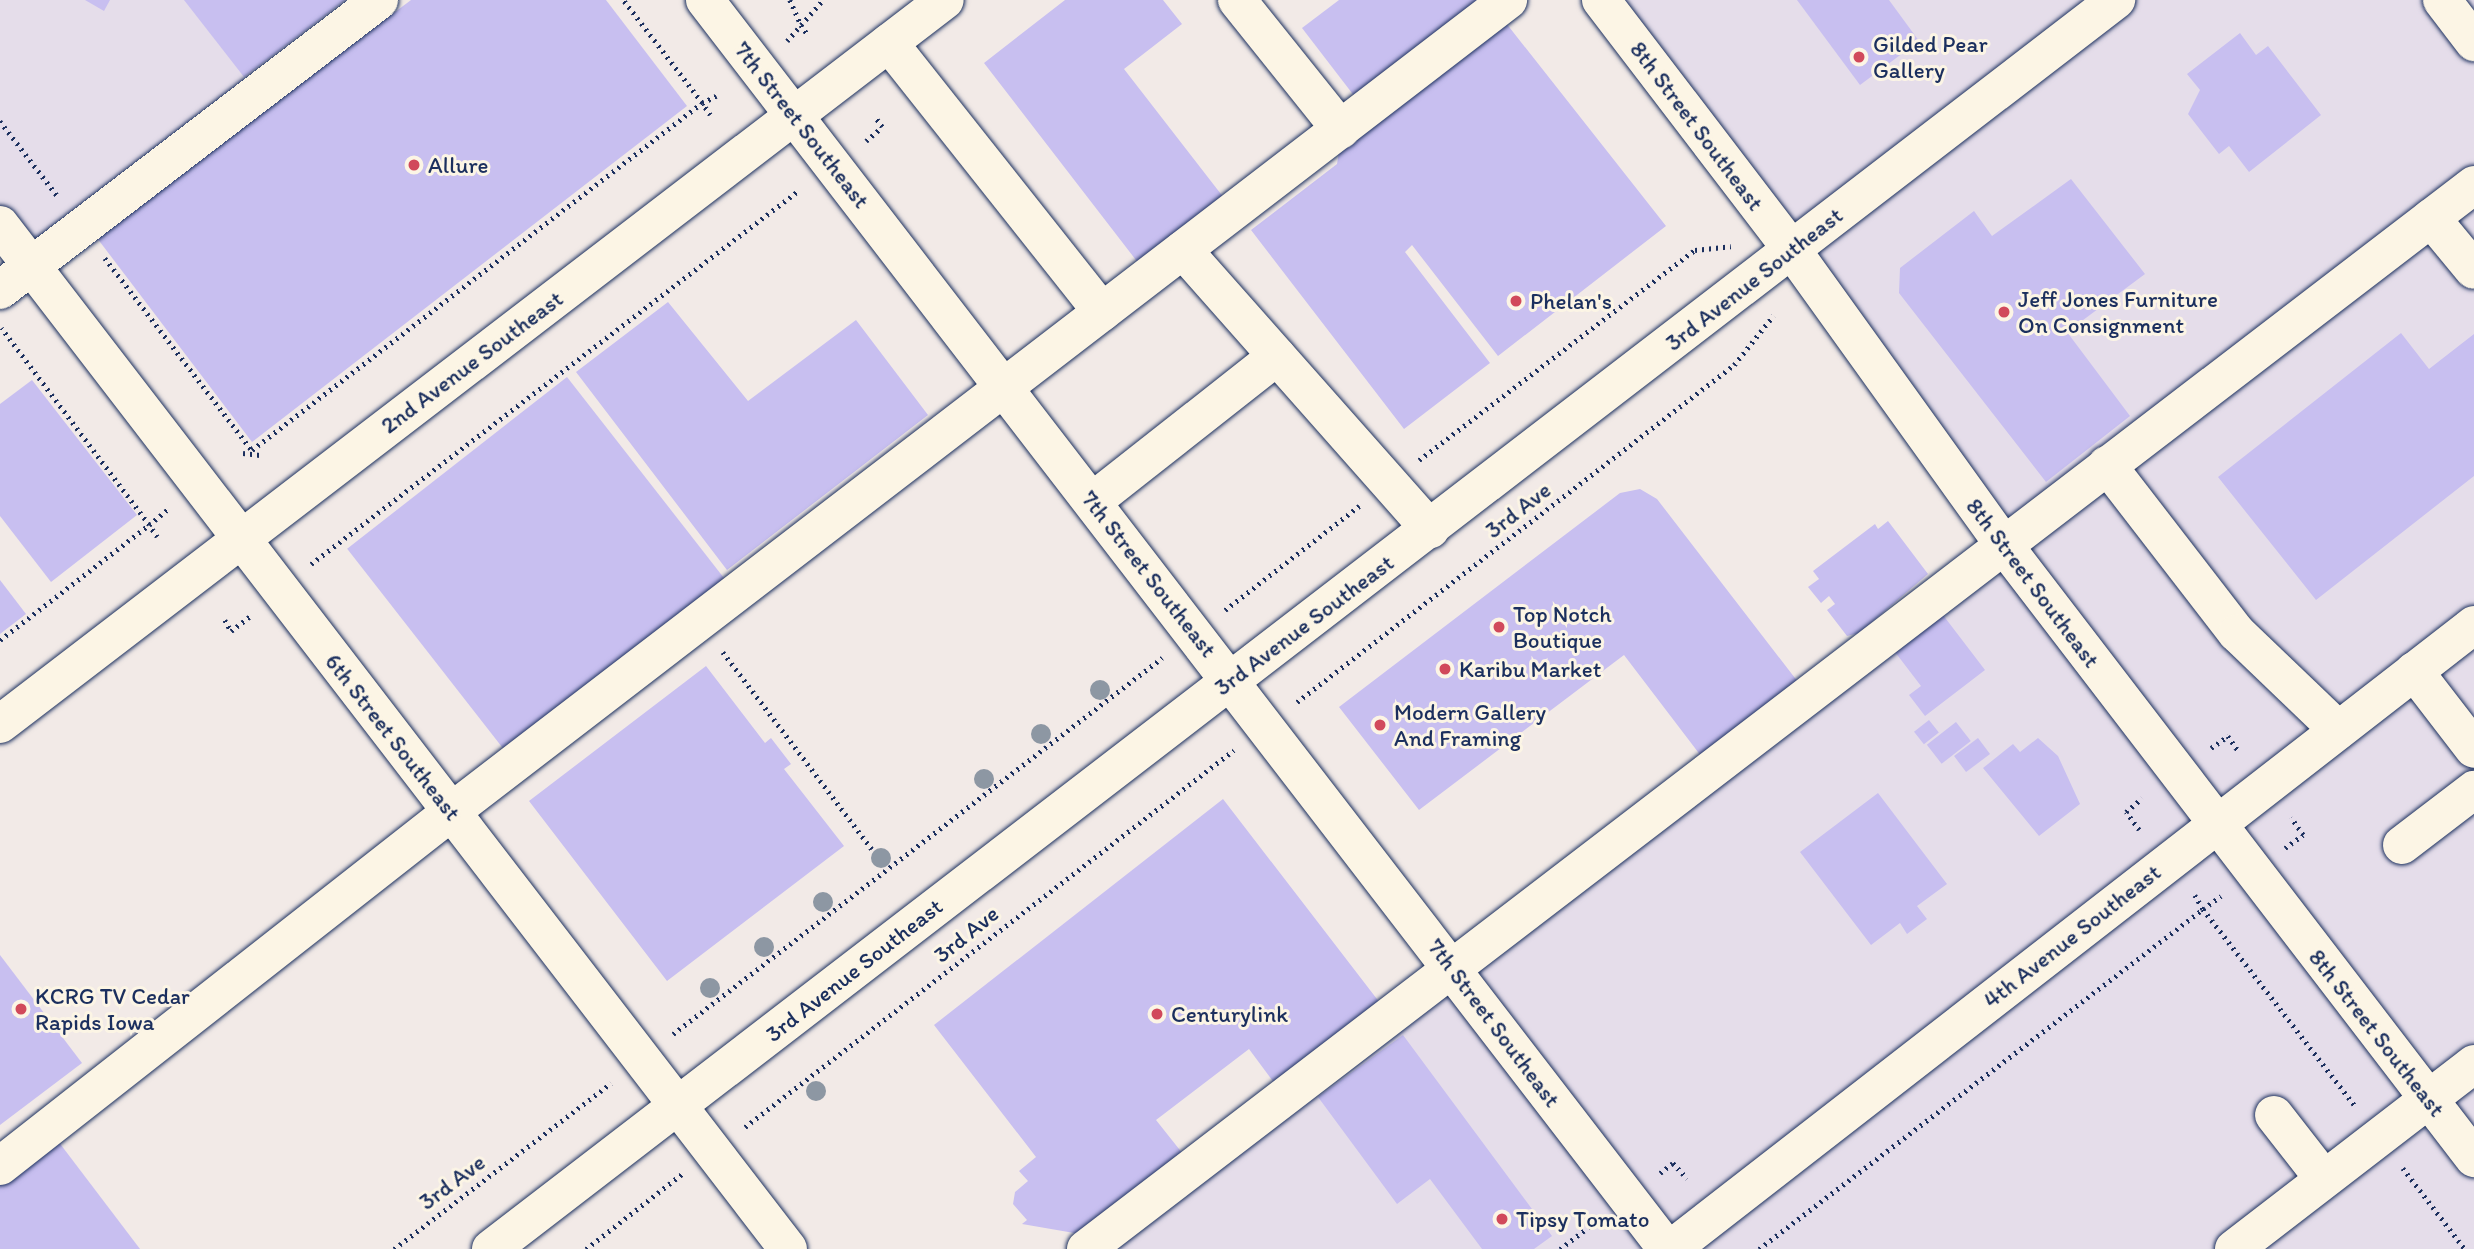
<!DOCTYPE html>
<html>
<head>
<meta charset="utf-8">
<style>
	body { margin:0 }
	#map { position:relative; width:2474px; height:1249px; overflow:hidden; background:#f2eae7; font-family:Itim,sans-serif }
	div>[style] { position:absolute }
	.built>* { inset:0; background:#e5ddea }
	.building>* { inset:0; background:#c8bff0; transform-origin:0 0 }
	.path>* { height:4.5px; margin-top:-2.25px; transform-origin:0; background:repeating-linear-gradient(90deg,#1b2f5e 0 2px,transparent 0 7px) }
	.roads { filter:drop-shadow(0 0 2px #1b2f5e) drop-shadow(0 0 2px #1b2f5e) }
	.minor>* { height:38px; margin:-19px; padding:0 19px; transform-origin:19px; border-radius:19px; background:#fcf5e5 }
	.major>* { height:38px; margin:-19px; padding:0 19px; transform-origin:19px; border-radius:19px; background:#fcf5e5 }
	.trees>* { width:20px; height:20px; margin:-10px; border-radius:50%; background:#8d97a3 }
	.dots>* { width:19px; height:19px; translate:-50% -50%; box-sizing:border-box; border:4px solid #fcf5e5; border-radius:50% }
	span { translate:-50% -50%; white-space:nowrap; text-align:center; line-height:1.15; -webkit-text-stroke:6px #fcf5e5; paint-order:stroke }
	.poi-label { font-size:23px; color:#1b2f5e }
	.left { translate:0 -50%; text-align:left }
	.street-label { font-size:23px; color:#1b2f5e }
</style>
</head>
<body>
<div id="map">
	<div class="built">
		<i style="clip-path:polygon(0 0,379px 0,31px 266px,0 225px)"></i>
		<i style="clip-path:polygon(1594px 0,2474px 0,2474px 1249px,1084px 1249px,2002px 544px)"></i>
	</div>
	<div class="building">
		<i style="clip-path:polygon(85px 0,110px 0,104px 11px)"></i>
		<i style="clip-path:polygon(184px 0,345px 0,244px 77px)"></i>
		<i style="clip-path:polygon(411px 0,606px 0,687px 106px,252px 442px,97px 238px)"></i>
		<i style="clip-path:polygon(1065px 0,1163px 0,1182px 24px,1124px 69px,1224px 198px,1139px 264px,984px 63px)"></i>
		<i style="clip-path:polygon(1339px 0,1484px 0,1355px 97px,1302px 28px)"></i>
		<i style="clip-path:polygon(1797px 0,1889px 0,1919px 41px,1860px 85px)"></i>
		<i style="clip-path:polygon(1506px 23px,1666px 226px,1498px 356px,1412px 245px,1405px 252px,1490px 363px,1404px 429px,1251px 230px,1337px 164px,1339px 152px)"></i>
		<i style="clip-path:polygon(2240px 33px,2256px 55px,2268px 46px,2321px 115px,2249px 172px,2229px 146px,2219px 154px,2188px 114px,2200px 90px,2187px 74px)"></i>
		<i style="clip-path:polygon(2071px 179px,2145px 274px,2067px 332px,2130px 416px,2046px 482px,1899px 293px,1900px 268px,1974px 211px,1992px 236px)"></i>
		<i style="clip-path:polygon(668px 302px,748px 401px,856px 320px,928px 415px,727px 570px,576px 372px)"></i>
		<i style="clip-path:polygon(2401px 333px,2429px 369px,2474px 334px,2474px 476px,2316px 600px,2218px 477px)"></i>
		<i style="left:567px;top:377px;width:260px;height:279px;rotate:52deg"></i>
		<i style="clip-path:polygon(32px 380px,137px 515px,51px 582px,0 516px,0 404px)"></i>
		<i style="clip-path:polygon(1640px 489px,1657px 499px,1798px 682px,1701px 756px,1624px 655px,1419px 810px,1339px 707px,1620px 493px)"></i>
		<i style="clip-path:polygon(1888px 521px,1928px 574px,1859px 633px,1847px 636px,1827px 610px,1835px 604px,1829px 596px,1821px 603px,1808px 587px,1819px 579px,1813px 571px,1875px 524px,1878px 529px)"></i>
		<i style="clip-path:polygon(0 580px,26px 614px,0 634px)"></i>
		<i style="clip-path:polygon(1943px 615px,1985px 670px,1925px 716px,1909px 695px,1921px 686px,1895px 652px)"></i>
		<i style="clip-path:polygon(706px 666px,765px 743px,771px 738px,791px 764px,784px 769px,844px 846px,667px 981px,529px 801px)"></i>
		<i style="left:1929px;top:720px;width:16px;height:19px;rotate:52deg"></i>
		<i style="left:1956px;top:722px;width:24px;height:37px;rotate:52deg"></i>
		<i style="left:1978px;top:738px;width:20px;height:30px;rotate:53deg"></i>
		<i style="clip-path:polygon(2038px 738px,2058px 756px,2080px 804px,2039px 836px,1983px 768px,2013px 744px,2020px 752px)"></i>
		<i style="clip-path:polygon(1878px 793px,1947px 884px,1917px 906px,1927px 919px,1907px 934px,1900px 923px,1871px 945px,1800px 852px)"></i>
		<i style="clip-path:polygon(1223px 799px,1380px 1003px,1275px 1084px,1249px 1049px,1156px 1120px,1183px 1154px,1080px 1234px,1022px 1224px,1027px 1220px,1013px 1204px,1015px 1192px,1028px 1181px,1019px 1171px,1036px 1157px,934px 1025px)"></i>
		<i style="clip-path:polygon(0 955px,82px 1063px,0 1125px)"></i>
		<i style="clip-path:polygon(1403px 1035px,1552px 1236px,1534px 1249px,1482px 1249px,1430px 1179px,1397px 1204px,1318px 1097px)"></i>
		<i style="clip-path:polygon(58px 1141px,140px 1249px,0 1249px,0 1185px)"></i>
	</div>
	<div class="path">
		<i style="left:790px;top:0;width:27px;rotate:66deg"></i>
		<i style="left:801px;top:25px;width:33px;rotate:-49deg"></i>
		<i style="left:787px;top:41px;width:21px;rotate:-49deg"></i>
		<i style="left:801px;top:25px;width:12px;rotate:55deg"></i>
		<i style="left:710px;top:115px;width:14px;rotate:-124deg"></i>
		<i style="left:702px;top:103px;width:16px;rotate:-27deg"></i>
		<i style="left:0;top:121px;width:97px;rotate:52.5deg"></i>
		<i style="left:866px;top:141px;width:21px;rotate:-41deg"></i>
		<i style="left:882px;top:127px;width:12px;rotate:-125deg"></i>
		<i style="left:105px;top:258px;width:242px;rotate:52.6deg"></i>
		<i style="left:252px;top:450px;width:568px;rotate:-37.64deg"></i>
		<i style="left:702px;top:103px;width:130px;rotate:-127.5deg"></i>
		<i style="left:243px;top:453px;width:17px;rotate:7deg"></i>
		<i style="left:1419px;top:460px;width:347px;rotate:-37.3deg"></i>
		<i style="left:1695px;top:250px;width:36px;rotate:-6deg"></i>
		<i style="left:157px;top:537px;width:14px;rotate:-124deg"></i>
		<i style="left:149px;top:525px;width:25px;rotate:-40deg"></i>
		<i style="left:311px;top:564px;width:613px;rotate:-37.45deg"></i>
		<i style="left:1225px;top:610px;width:170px;rotate:-37.8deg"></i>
		<i style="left:225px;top:620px;width:13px;rotate:61deg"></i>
		<i style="left:231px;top:631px;width:24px;rotate:-38deg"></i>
		<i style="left:0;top:640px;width:188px;rotate:-37.7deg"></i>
		<i style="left:149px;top:525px;width:246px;rotate:-126.9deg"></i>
		<i style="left:723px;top:652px;width:247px;rotate:52.9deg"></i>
		<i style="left:1297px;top:702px;width:552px;rotate:-37.64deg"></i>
		<i style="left:1734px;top:365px;width:63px;rotate:-51.5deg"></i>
		<i style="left:2211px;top:748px;width:21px;rotate:-35deg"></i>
		<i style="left:2228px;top:736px;width:19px;rotate:55deg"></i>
		<i style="left:2139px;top:830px;width:22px;rotate:-126deg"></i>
		<i style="left:2126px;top:812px;width:21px;rotate:-41deg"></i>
		<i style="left:2285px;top:848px;width:22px;rotate:-36deg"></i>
		<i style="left:2303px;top:835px;width:21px;rotate:-125deg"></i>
		<i style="left:2195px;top:895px;width:16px;rotate:60deg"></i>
		<i style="left:2203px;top:909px;width:22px;rotate:-36deg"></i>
		<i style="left:673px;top:1034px;width:617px;rotate:-37.56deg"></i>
		<i style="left:745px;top:1127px;width:617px;rotate:-37.63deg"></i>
		<i style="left:2403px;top:1168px;width:102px;rotate:52.6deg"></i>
		<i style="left:1660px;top:1173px;width:16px;rotate:-38deg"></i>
		<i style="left:1673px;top:1163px;width:21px;rotate:47deg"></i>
		<i style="left:394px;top:1249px;width:273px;rotate:-37.4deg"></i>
		<i style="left:586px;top:1249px;width:122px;rotate:-38deg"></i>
		<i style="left:1560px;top:1249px;width:43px;rotate:-37.4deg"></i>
		<i style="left:1759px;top:1249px;width:559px;rotate:-37.44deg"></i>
		<i style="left:2203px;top:909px;width:249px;rotate:52.3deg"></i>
	</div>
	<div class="roads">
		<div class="minor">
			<i style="left:1237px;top:0;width:166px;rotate:51.3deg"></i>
			<i style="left:2442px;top:0;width:53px;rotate:52.7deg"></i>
			<i style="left:889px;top:43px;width:343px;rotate:51.6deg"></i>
			<i style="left:2431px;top:218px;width:67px;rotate:50.4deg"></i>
			<i style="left:0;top:225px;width:1292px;rotate:52.42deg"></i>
			<i style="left:1183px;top:250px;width:373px;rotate:48.5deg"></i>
			<i style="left:0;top:290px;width:477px;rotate:-37.4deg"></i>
			<i style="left:2107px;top:465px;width:212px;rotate:52.3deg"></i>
			<i style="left:2237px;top:633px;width:140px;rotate:43.8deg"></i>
			<i style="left:1093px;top:501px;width:234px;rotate:-38.2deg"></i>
			<i style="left:2414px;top:671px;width:98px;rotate:52.4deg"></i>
			<i style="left:2402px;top:845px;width:91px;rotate:-37.4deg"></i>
			<i style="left:2274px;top:1115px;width:81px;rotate:52deg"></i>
			<i style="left:0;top:1166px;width:573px;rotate:-38.13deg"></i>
			<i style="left:451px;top:812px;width:1333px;rotate:-37.53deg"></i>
			<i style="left:1086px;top:1249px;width:1749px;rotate:-37.47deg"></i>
			<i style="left:1671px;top:1249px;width:1017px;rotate:-37.85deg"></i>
			<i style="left:2234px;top:1249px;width:303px;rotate:-37.6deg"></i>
		</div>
		<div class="major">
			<i style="left:705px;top:0;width:1577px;rotate:52.4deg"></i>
			<i style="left:1601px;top:0;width:315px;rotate:52.6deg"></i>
			<i style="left:1792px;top:250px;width:362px;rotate:54.3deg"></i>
			<i style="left:2003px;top:544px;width:774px;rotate:52.51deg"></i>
			<i style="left:0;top:724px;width:1190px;rotate:-37.46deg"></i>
			<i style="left:491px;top:1249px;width:2050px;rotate:-37.55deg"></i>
		</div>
	</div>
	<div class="trees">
		<i style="left:1100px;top:690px"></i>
		<i style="left:1041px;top:734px"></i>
		<i style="left:984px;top:779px"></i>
		<i style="left:881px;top:858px"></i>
		<i style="left:823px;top:902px"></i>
		<i style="left:764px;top:947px"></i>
		<i style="left:710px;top:988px"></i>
		<i style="left:816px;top:1091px"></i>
	</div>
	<div class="dots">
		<i style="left:1859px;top:57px;background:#d1495b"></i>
		<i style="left:414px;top:165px;background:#d1495b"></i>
		<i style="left:1516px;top:301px;background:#d1495b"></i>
		<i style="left:2004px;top:312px;background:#d1495b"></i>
		<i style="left:1499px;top:627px;background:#d1495b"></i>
		<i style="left:1445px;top:669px;background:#d1495b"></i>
		<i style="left:1380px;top:725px;background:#d1495b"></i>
		<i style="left:21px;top:1009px;background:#d1495b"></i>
		<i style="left:1157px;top:1014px;background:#d1495b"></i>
		<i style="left:1502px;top:1219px;background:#d1495b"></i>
	</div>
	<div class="poi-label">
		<span class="left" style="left:1873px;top:57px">Gilded Pear<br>Gallery</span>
		<span class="left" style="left:428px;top:165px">Allure</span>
		<span class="left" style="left:2018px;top:312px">Jeff Jones Furniture<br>On Consignment</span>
		<span class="left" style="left:1530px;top:301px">Phelan's</span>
		<span class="left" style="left:1513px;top:627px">Top Notch<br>Boutique</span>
		<span class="left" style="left:1459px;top:669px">Karibu Market</span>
		<span class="left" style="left:1394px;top:725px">Modern Gallery<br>And Framing</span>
		<span class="left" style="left:35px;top:1009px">KCRG TV Cedar<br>Rapids Iowa</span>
		<span class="left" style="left:1171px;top:1014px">Centurylink</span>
		<span class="left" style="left:1516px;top:1219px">Tipsy Tomato</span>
	</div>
	<div class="street-label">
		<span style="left:802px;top:125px;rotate:52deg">7th Street Southeast</span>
		<span style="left:1697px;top:126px;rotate:53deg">8th Street Southeast</span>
		<span style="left:1754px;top:279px;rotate:-38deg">3rd Avenue Southeast</span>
		<span style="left:472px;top:362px;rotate:-37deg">2nd Avenue Southeast</span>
		<span style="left:1518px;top:510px;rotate:-38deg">3rd Ave</span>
		<span style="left:1149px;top:574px;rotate:52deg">7th Street Southeast</span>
		<span style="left:2033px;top:583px;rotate:53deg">8th Street Southeast</span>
		<span style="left:1304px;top:625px;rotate:-37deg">3rd Avenue Southeast</span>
		<span style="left:393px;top:737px;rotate:52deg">6th Street Southeast</span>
		<span style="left:966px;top:934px;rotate:-39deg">3rd Ave</span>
		<span style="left:2072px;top:936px;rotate:-38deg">4th Avenue Southeast</span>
		<span style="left:854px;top:970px;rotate:-38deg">3rd Avenue Southeast</span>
		<span style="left:1494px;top:1023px;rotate:53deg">7th Street Southeast</span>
		<span style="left:2377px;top:1033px;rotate:52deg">8th Street Southeast</span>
		<span style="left:452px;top:1182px;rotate:-37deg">3rd Ave</span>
	</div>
</div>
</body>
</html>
